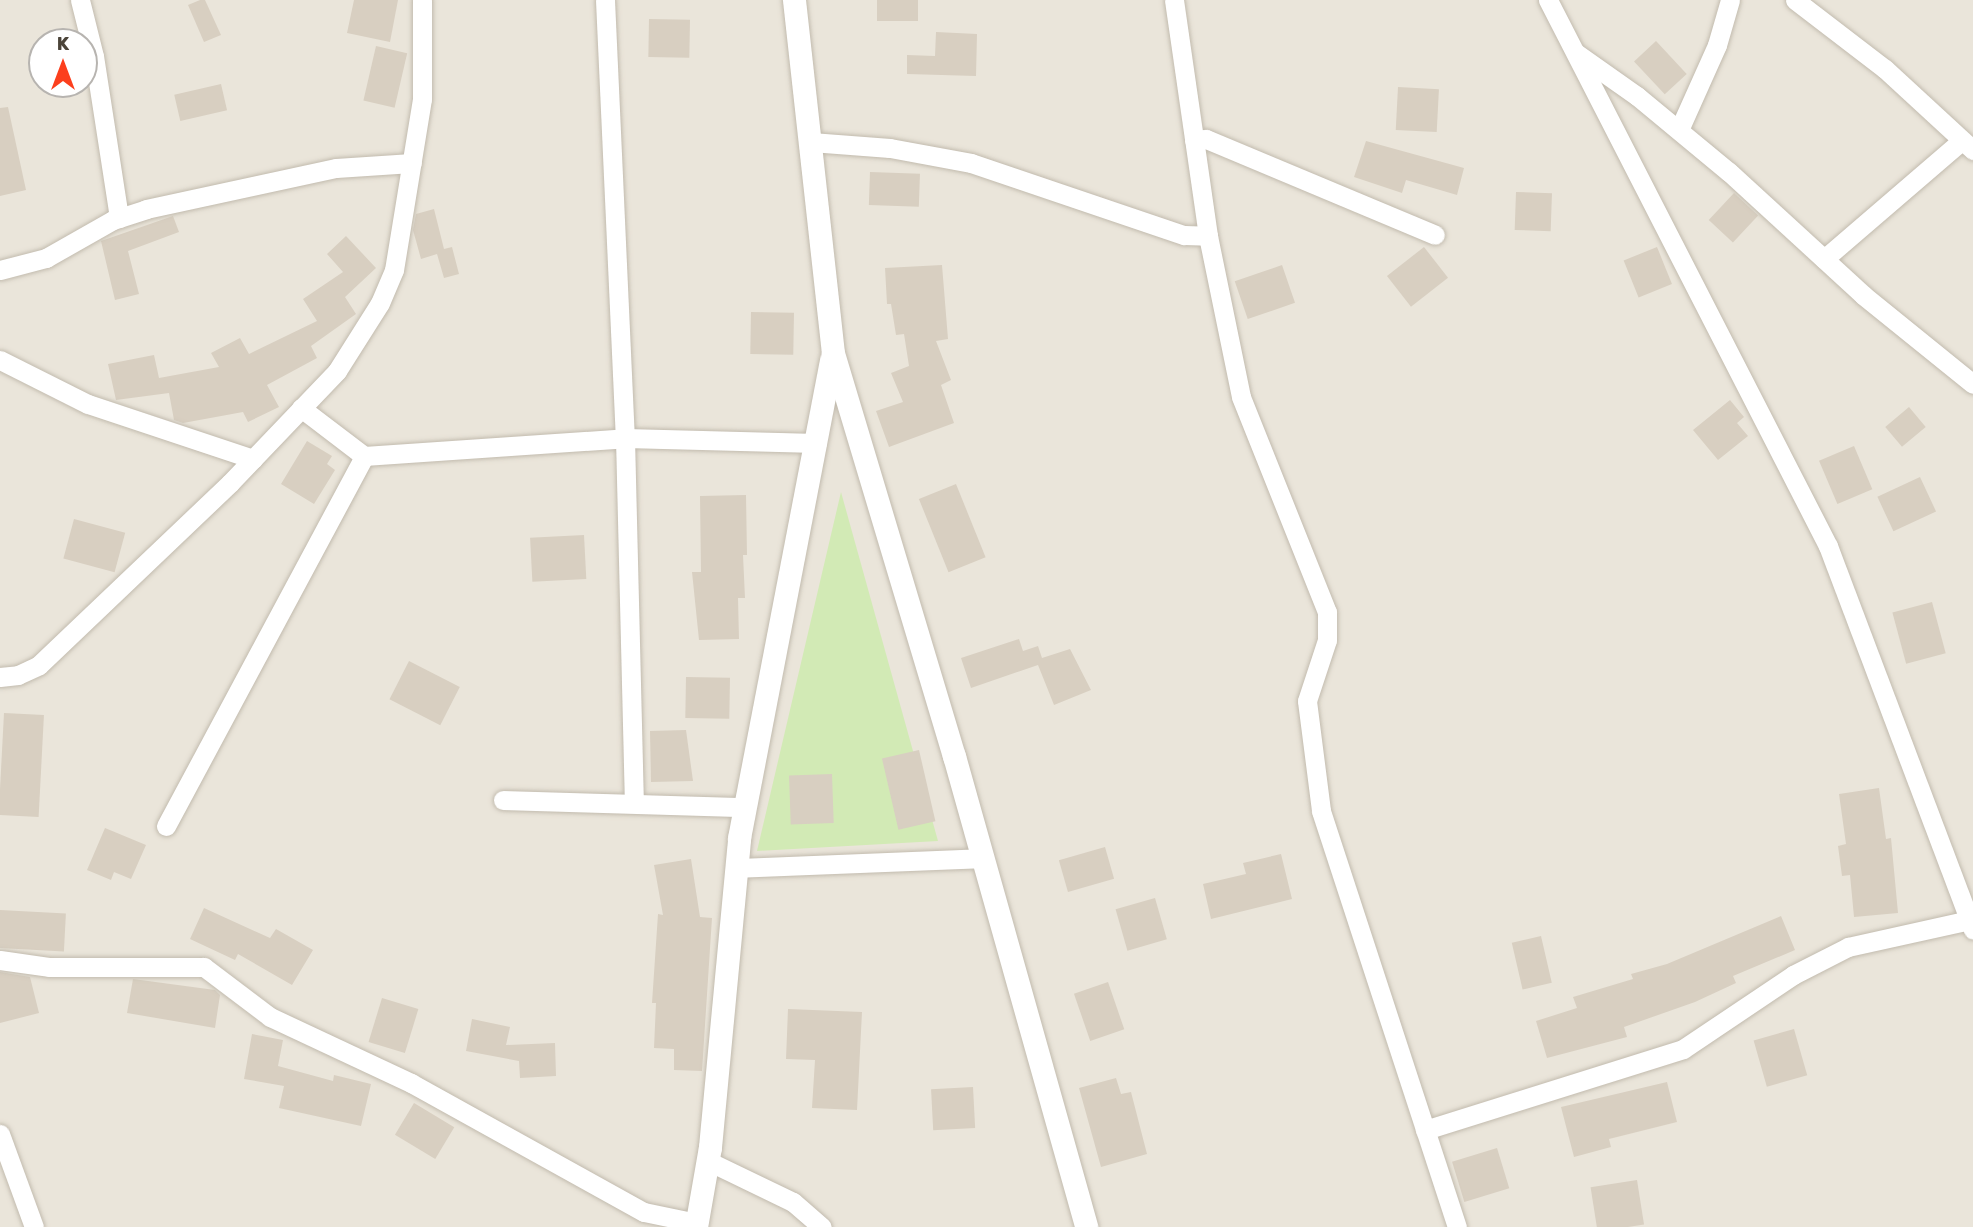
<!DOCTYPE html>
<html>
<head>
<meta charset="utf-8">
<style>
	body { margin:0 }
	#map { position:relative; width:1973px; height:1227px; overflow:hidden; background:#f6f3ec; font-family:Rubik,sans-serif }
	div>[style] { position:absolute }
	.residential>* { inset:0; background:#eae5da }
	.green>* { inset:0; background:#d2eab5 }
	.building>* { inset:0; background:#d8cfc1; transform-origin:0 0 }
	.roads { filter:drop-shadow(0 0 2px #c2bbae) drop-shadow(0 0 2px #c2bbae) }
	.minor>* { height:19px; margin:-9.5px; padding:0 9.5px; transform-origin:9.5px; border-radius:9.5px; background:#fff }
	.tertiary>* { height:23px; margin:-11.5px; padding:0 11.5px; transform-origin:11.5px; border-radius:11.5px; background:#fff }
	span { translate:-50% -50%; white-space:nowrap; text-align:center; line-height:1.15; -webkit-text-stroke:6px #fff; paint-order:stroke }
	.north { position:absolute; left:28px; top:28px; width:70px; height:70px; box-sizing:border-box; background:#fff; border:2px solid #b7b4b0; border-radius:50%; rotate:0deg; font-size:19px; font-weight:700; line-height:28px; text-align:center; color:#4b4439 }
	.north::after { content:''; display:block; margin:auto; width:24px; height:32px; background:#fc3f1d; clip-path:polygon(50% 0,100% 100%,50% 72%,0 100%) }
</style>
</head>
<body>
<div id="map">
	<div class="residential">
		<i style="clip-path:polygon(evenodd,0 0,1973px 0,1973px 1227px,0 1227px,0 0,42px 42px,84px 42px,84px 84px,42px 84px,42px 42px)"></i>
	</div>
	<div class="green">
		<i style="clip-path:polygon(841px 492px,938px 841px,757px 851px)"></i>
	</div>
	<div class="building">
		<i style="clip-path:polygon(200px 0,205px 0,221px 35px,204px 42px,188px 5px)"></i>
		<i style="clip-path:polygon(354px 0,398px 0,390px 42px,347px 33px)"></i>
		<i style="left:877px;top:0;width:41px;height:21px"></i>
		<i style="left:649px;top:19px;width:41px;height:38px;rotate:1deg"></i>
		<i style="clip-path:polygon(936px 32px,977px 34px,976px 76px,907px 74px,907px 55px,935px 56px)"></i>
		<i style="left:1656px;top:41px;width:45px;height:30px;rotate:47deg"></i>
		<i style="left:376px;top:46px;width:32px;height:56px;rotate:13deg"></i>
		<i style="left:221px;top:84px;width:27px;height:48px;rotate:77deg"></i>
		<i style="left:1398px;top:87px;width:41px;height:43px;rotate:3deg"></i>
		<i style="clip-path:polygon(8px 107px,26px 190px,0 196px,0 108px)"></i>
		<i style="clip-path:polygon(1366px 141px,1464px 168px,1457px 195px,1406px 180px,1402px 193px,1354px 177px)"></i>
		<i style="left:870px;top:172px;width:50px;height:33px;rotate:2deg"></i>
		<i style="left:1516px;top:192px;width:36px;height:38px;rotate:2deg"></i>
		<i style="left:1734px;top:193px;width:33px;height:37px;rotate:43deg"></i>
		<i style="clip-path:polygon(434px 209px,444px 249px,452px 247px,459px 274px,444px 278px,437px 254px,421px 259px,413px 230px,416px 214px)"></i>
		<i style="clip-path:polygon(173px 216px,179px 232px,128px 251px,139px 294px,115px 300px,101px 241px)"></i>
		<i style="clip-path:polygon(346px 236px,376px 268px,345px 297px,356px 314px,311px 346px,317px 358px,267px 385px,279px 407px,248px 422px,243px 412px,183px 423px,174px 420px,169px 393px,116px 400px,108px 364px,154px 355px,159px 378px,219px 367px,211px 353px,240px 338px,249px 354px,317px 321px,303px 299px,343px 272px,327px 254px)"></i>
		<i style="left:1424px;top:247px;width:39px;height:47px;rotate:52deg"></i>
		<i style="left:1657px;top:247px;width:40px;height:36px;rotate:68deg"></i>
		<i style="clip-path:polygon(942px 265px,948px 339px,936px 341px,951px 380px,941px 385px,954px 423px,889px 447px,876px 411px,903px 402px,891px 373px,909px 366px,904px 334px,896px 335px,891px 304px,887px 304px,885px 268px)"></i>
		<i style="left:1282px;top:265px;width:40px;height:50px;rotate:71deg"></i>
		<i style="left:751px;top:312px;width:43px;height:42px;rotate:1deg"></i>
		<i style="clip-path:polygon(1730px 400px,1744px 417px,1737px 423px,1748px 436px,1718px 460px,1693px 430px)"></i>
		<i style="left:1909px;top:407px;width:26px;height:31px;rotate:50deg"></i>
		<i style="clip-path:polygon(307px 441px,332px 456px,327px 464px,335px 470px,314px 504px,281px 484px)"></i>
		<i style="left:1854px;top:446px;width:47px;height:38px;rotate:67deg"></i>
		<i style="left:1920px;top:477px;width:38px;height:47px;rotate:65deg"></i>
		<i style="left:956px;top:484px;width:79px;height:40px;rotate:68deg"></i>
		<i style="clip-path:polygon(746px 495px,747px 555px,743px 555px,745px 598px,738px 598px,739px 639px,699px 640px,692px 572px,701px 572px,700px 496px)"></i>
		<i style="left:74px;top:519px;width:53px;height:41px;rotate:15deg"></i>
		<i style="left:584px;top:535px;width:44px;height:54px;rotate:87deg"></i>
		<i style="left:1932px;top:602px;width:53px;height:41px;rotate:75deg"></i>
		<i style="clip-path:polygon(1019px 639px,1023px 651px,1038px 646px,1042px 658px,1070px 649px,1091px 690px,1054px 705px,1038px 665px,971px 688px,961px 658px)"></i>
		<i style="left:409px;top:661px;width:57px;height:43px;rotate:27deg"></i>
		<i style="left:686px;top:677px;width:44px;height:41px;rotate:1deg"></i>
		<i style="left:4px;top:713px;width:40px;height:102px;rotate:3deg"></i>
		<i style="clip-path:polygon(686px 730px,693px 781px,651px 782px,650px 731px)"></i>
		<i style="left:919px;top:750px;width:73px;height:38px;rotate:77deg"></i>
		<i style="left:832px;top:774px;width:49px;height:43px;rotate:88deg"></i>
		<i style="clip-path:polygon(1879px 788px,1886px 839px,1891px 838px,1898px 913px,1854px 917px,1850px 875px,1842px 876px,1838px 846px,1846px 844px,1839px 794px)"></i>
		<i style="clip-path:polygon(105px 828px,146px 845px,131px 879px,114px 872px,111px 880px,87px 870px)"></i>
		<i style="left:1105px;top:847px;width:33px;height:48px;rotate:74deg"></i>
		<i style="clip-path:polygon(1281px 854px,1292px 899px,1211px 919px,1203px 884px,1246px 874px,1243px 863px)"></i>
		<i style="clip-path:polygon(691px 859px,700px 917px,712px 918px,702px 1071px,674px 1070px,674px 1049px,654px 1048px,656px 1003px,652px 1003px,658px 914px,663px 915px,654px 865px)"></i>
		<i style="left:1155px;top:898px;width:43px;height:41px;rotate:74deg"></i>
		<i style="clip-path:polygon(204px 908px,270px 938px,276px 929px,313px 950px,292px 985px,238px 954px,235px 960px,190px 939px)"></i>
		<i style="left:0;top:910px;width:66px;height:38px;rotate:3deg"></i>
		<i style="clip-path:polygon(1781px 916px,1795px 950px,1733px 976px,1736px 983px,1695px 1002px,1624px 1027px,1627px 1037px,1547px 1058px,1536px 1021px,1577px 1008px,1573px 997px,1633px 979px,1631px 974px,1667px 964px)"></i>
		<i style="left:1541px;top:936px;width:48px;height:30px;rotate:77deg"></i>
		<i style="clip-path:polygon(0 972px,30px 977px,39px 1013px,0 1023px)"></i>
		<i style="clip-path:polygon(133px 979px,215px 990px,220px 995px,215px 1028px,127px 1013px)"></i>
		<i style="left:1108px;top:982px;width:50px;height:36px;rotate:71deg"></i>
		<i style="left:382px;top:998px;width:38px;height:46px;rotate:17deg"></i>
		<i style="clip-path:polygon(788px 1009px,862px 1012px,857px 1110px,812px 1108px,815px 1060px,786px 1059px)"></i>
		<i style="clip-path:polygon(472px 1019px,510px 1027px,506px 1045px,555px 1043px,556px 1076px,520px 1078px,519px 1061px,466px 1051px)"></i>
		<i style="left:1794px;top:1029px;width:48px;height:42px;rotate:74deg"></i>
		<i style="clip-path:polygon(252px 1034px,283px 1040px,278px 1066px,333px 1081px,334px 1075px,371px 1084px,361px 1126px,279px 1108px,284px 1086px,244px 1079px)"></i>
		<i style="clip-path:polygon(1116px 1078px,1121px 1094px,1131px 1092px,1147px 1154px,1101px 1167px,1079px 1088px)"></i>
		<i style="clip-path:polygon(1667px 1082px,1677px 1122px,1609px 1139px,1611px 1147px,1574px 1157px,1561px 1107px)"></i>
		<i style="left:973px;top:1087px;width:41px;height:42px;rotate:87deg"></i>
		<i style="left:414px;top:1103px;width:47px;height:37px;rotate:31deg"></i>
		<i style="left:1497px;top:1148px;width:42px;height:47px;rotate:73deg"></i>
		<i style="left:1637px;top:1180px;width:45px;height:47px;rotate:81deg"></i>
	</div>
	<div class="roads">
		<div class="minor">
			<i style="left:80px;top:0;width:58px;rotate:76deg"></i>
			<i style="left:94px;top:56px;width:164px;rotate:81.2deg"></i>
			<i style="left:605px;top:0;width:438px;rotate:87.4deg"></i>
			<i style="left:625px;top:438px;width:363px;rotate:88.6deg"></i>
			<i style="left:1174px;top:0;width:238px;rotate:81.8deg"></i>
			<i style="left:1208px;top:236px;width:164px;rotate:78.4deg"></i>
			<i style="left:1241px;top:397px;width:232px;rotate:68.2deg"></i>
			<i style="left:1327px;top:612px;width:28px;rotate:90deg"></i>
			<i style="left:1327px;top:640px;width:64px;rotate:108.2deg"></i>
			<i style="left:1307px;top:701px;width:111px;rotate:82.7deg"></i>
			<i style="left:1321px;top:811px;width:438px;rotate:71.9deg"></i>
			<i style="left:1548px;top:0;width:614px;rotate:62.85deg"></i>
			<i style="left:1828px;top:546px;width:410px;rotate:69.3deg"></i>
			<i style="left:1795px;top:0;width:113px;rotate:37.5deg"></i>
			<i style="left:1885px;top:69px;width:120px;rotate:42.6deg"></i>
			<i style="left:1576px;top:53px;width:75px;rotate:35.2deg"></i>
			<i style="left:1637px;top:96px;width:119px;rotate:39.6deg"></i>
			<i style="left:1729px;top:172px;width:182px;rotate:42.5deg"></i>
			<i style="left:1863px;top:295px;width:141px;rotate:39deg"></i>
			<i style="left:1679px;top:130px;width:93px;rotate:-65.9deg"></i>
			<i style="left:1717px;top:45px;width:47px;rotate:-73.9deg"></i>
			<i style="left:1194px;top:140px;width:12px;rotate:-5deg"></i>
			<i style="left:1206px;top:139px;width:248px;rotate:22.7deg"></i>
			<i style="left:811px;top:142px;width:79px;rotate:4.3deg"></i>
			<i style="left:890px;top:148px;width:82px;rotate:10.5deg"></i>
			<i style="left:971px;top:163px;width:225px;rotate:18.7deg"></i>
			<i style="left:1184px;top:235px;width:24px;rotate:2deg"></i>
			<i style="left:1824px;top:259px;width:181px;rotate:-40.7deg"></i>
			<i style="left:0;top:270px;width:48px;rotate:-14.6deg"></i>
			<i style="left:46px;top:258px;width:77px;rotate:-29.6deg"></i>
			<i style="left:113px;top:220px;width:35px;rotate:-18deg"></i>
			<i style="left:146px;top:209px;width:194px;rotate:-12.2deg"></i>
			<i style="left:336px;top:168px;width:76px;rotate:-3.8deg"></i>
			<i style="left:0;top:360px;width:98px;rotate:26.6deg"></i>
			<i style="left:88px;top:404px;width:174px;rotate:18.4deg"></i>
			<i style="left:301px;top:408px;width:79px;rotate:37.3deg"></i>
			<i style="left:364px;top:456px;width:262px;rotate:-3.9deg"></i>
			<i style="left:625px;top:438px;width:192px;rotate:1.5deg"></i>
			<i style="left:0;top:677px;width:18px;rotate:-6deg"></i>
			<i style="left:18px;top:675px;width:23px;rotate:-25deg"></i>
			<i style="left:39px;top:665px;width:264px;rotate:-43.6deg"></i>
			<i style="left:230px;top:483px;width:155px;rotate:-46.3deg"></i>
			<i style="left:337px;top:371px;width:80px;rotate:-57.7deg"></i>
			<i style="left:380px;top:303px;width:36px;rotate:-67deg"></i>
			<i style="left:394px;top:270px;width:173px;rotate:-80.7deg"></i>
			<i style="left:422px;top:99px;width:99px;rotate:-90deg"></i>
			<i style="left:503px;top:800px;width:242px;rotate:1.7deg"></i>
			<i style="left:166px;top:826px;width:420px;rotate:-61.8deg"></i>
			<i style="left:736px;top:868px;width:247px;rotate:-2.3deg"></i>
			<i style="left:0;top:960px;width:49px;rotate:8.1deg"></i>
			<i style="left:49px;top:967px;width:155px"></i>
			<i style="left:204px;top:967px;width:83px;rotate:37.1deg"></i>
			<i style="left:270px;top:1017px;width:156px;rotate:25.1deg"></i>
			<i style="left:411px;top:1083px;width:266px;rotate:29deg"></i>
			<i style="left:644px;top:1212px;width:54px;rotate:11.7deg"></i>
			<i style="left:1425px;top:1130px;width:270px;rotate:-17.4deg"></i>
			<i style="left:1683px;top:1049px;width:133px;rotate:-33.9deg"></i>
			<i style="left:1793px;top:975px;width:62px;rotate:-27deg"></i>
			<i style="left:1848px;top:947px;width:125px;rotate:-12.5deg"></i>
			<i style="left:0;top:1134px;width:99px;rotate:69.9deg"></i>
			<i style="left:708px;top:1161px;width:94px;rotate:25.8deg"></i>
			<i style="left:793px;top:1202px;width:38px;rotate:41deg"></i>
		</div>
		<div class="tertiary">
			<i style="left:794px;top:0;width:355px;rotate:83.7deg"></i>
			<i style="left:833px;top:353px;width:421px;rotate:73.3deg"></i>
			<i style="left:954px;top:756px;width:489px;rotate:74.3deg"></i>
			<i style="left:696px;top:1227px;width:81px;rotate:-80.1deg"></i>
			<i style="left:710px;top:1147px;width:310px;rotate:-84.6deg"></i>
			<i style="left:739px;top:838px;width:487px;rotate:-79.1deg"></i>
		</div>
	</div>
	<div class="north">K</div>
</div>
</body>
</html>
